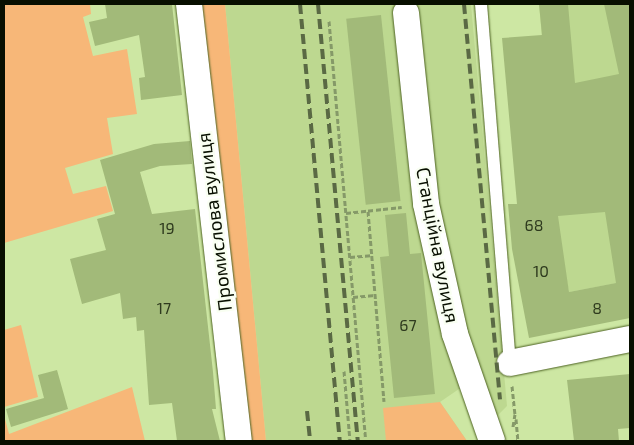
<!DOCTYPE html>
<html>
<head>
<meta charset="utf-8">
<style>
	body { margin:0 }
	#map { position:relative; width:634px; height:445px; overflow:hidden; background:#cde7a3; font-family:"Exo 2",sans-serif }
	div>[style] { position:absolute }
	.built>* { inset:0; background:#bdd890 }
	.green>* { inset:0; background:#f7b778 }
	.building>* { inset:0; background:#a2ba79; transform-origin:0 0 }
	.path>* { height:3px; margin-top:-1.5px; transform-origin:0; background:repeating-linear-gradient(90deg,#859968 0 5px,transparent 0 7.5px) }
	.roads { filter:drop-shadow(0 0 1px #4d6222) drop-shadow(0 0 1px #4d6222) }
	.service>* { height:12px; margin:-6px; padding:0 6px; transform-origin:6px; border-radius:6px; background:#fff }
	.minor>* { height:26px; margin:-13px; padding:0 13px; transform-origin:13px; border-radius:13px; background:#fff }
	.rail>* { height:4px; margin-top:-2px; transform-origin:0; background:repeating-linear-gradient(90deg,#5a6944 0 10px,transparent 0 15px) }
	span { translate:-50% -50%; white-space:nowrap; text-align:center; line-height:1.15; -webkit-text-stroke:4.5px #f9fff2; paint-order:stroke }
	.number-label { font-size:16px; color:#2e3a1e }
	.number-label span { -webkit-text-stroke-width:0 }
	.street-label { font-size:19px; color:#080f00 }
	.frame { position:absolute; inset:0; border:5px solid #080f00; pointer-events:none }
</style>
</head>
<body>
<div id="map">
	<div class="built">
		<i style="clip-path:polygon(225px 4px,471px 4px,507px 406px,492px 421px,475px 378px,440px 402px,467px 441px,266px 441px)"></i>
		<i style="clip-path:polygon(539px 4px,630px 4px,630px 295px,620px 297px,617px 283px,569px 292px,560px 246px)"></i>
	</div>
	<div class="green">
		<i style="clip-path:polygon(4px 4px,90px 4px,91px 14px,83px 17px,93px 56px,127px 49px,137px 114px,107px 118px,113px 154px,65px 168px,73px 194px,106px 186px,113px 211px,4px 243px)"></i>
		<i style="clip-path:polygon(199px 4px,225px 4px,266px 441px,249px 441px)"></i>
		<i style="clip-path:polygon(21px 325px,38px 397px,4px 407px,4px 330px)"></i>
		<i style="clip-path:polygon(132px 387px,145px 441px,4px 441px,4px 415px,9px 434px)"></i>
		<i style="clip-path:polygon(440px 402px,467px 441px,386px 441px,383px 408px)"></i>
	</div>
	<div class="building">
		<i style="clip-path:polygon(105px 4px,172px 4px,182px 95px,141px 100px,139px 78px,145px 77px,139px 35px,95px 46px,89px 22px,107px 18px)"></i>
		<i style="clip-path:polygon(evenodd,539px 4px,568px 4px,575px 83px,619px 74px,604px 4px,630px 4px,630px 318px,529px 338px,512px 249px,508px 204px,517px 204px,502px 38px,542px 35px,539px 4px,605px 212px,616px 283px,569px 292px,558px 216px,605px 212px)"></i>
		<i style="left:381px;top:15px;width:187px;height:35px;rotate:84deg"></i>
		<i style="clip-path:polygon(190px 141px,192px 164px,160px 166px,140px 172px,152px 214px,195px 209px,213px 372px,216px 409px,212px 409px,220px 441px,177px 441px,172px 403px,149px 405px,144px 330px,137px 331px,136px 317px,123px 319px,120px 293px,82px 304px,70px 259px,106px 250px,97px 219px,115px 214px,100px 160px,154px 144px)"></i>
		<i style="clip-path:polygon(406px 213px,410px 254px,421px 253px,435px 394px,394px 398px,380px 257px,389px 256px,385px 215px)"></i>
		<i style="clip-path:polygon(57px 370px,68px 409px,11px 427px,6px 409px,44px 398px,38px 375px)"></i>
		<i style="clip-path:polygon(630px 374px,630px 428px,618px 429px,619px 441px,574px 441px,567px 380px)"></i>
	</div>
	<div class="path">
		<i style="left:329px;top:21px;width:422px;rotate:85deg"></i>
		<i style="left:368px;top:211px;width:191px;rotate:85.2deg"></i>
		<i style="left:346px;top:213px;width:56px;rotate:-6.1deg"></i>
		<i style="left:350px;top:257px;width:21px;rotate:-5deg"></i>
		<i style="left:353px;top:297px;width:22px;rotate:-5deg"></i>
		<i style="left:344px;top:371px;width:70px;rotate:85.1deg"></i>
		<i style="left:512px;top:386px;width:28px;rotate:84deg"></i>
		<i style="left:515px;top:414px;width:13px;rotate:99deg"></i>
		<i style="left:516px;top:419px;width:22px;rotate:85deg"></i>
	</div>
	<div class="roads">
		<div class="service">
			<i style="left:481px;top:4px;width:360px;rotate:85.4deg"></i>
		</div>
		<div class="minor">
			<i style="left:189px;top:4px;width:440px;rotate:83.5deg"></i>
			<i style="left:406px;top:13px;width:192px;rotate:84deg"></i>
			<i style="left:426px;top:204px;width:133px;rotate:77.4deg"></i>
			<i style="left:455px;top:334px;width:113px;rotate:70.9deg"></i>
			<i style="left:510px;top:363px;width:122px;rotate:-11.3deg"></i>
		</div>
	</div>
	<div class="rail">
		<i style="left:300px;top:4px;width:439px;rotate:84.8deg"></i>
		<i style="left:318px;top:4px;width:439px;rotate:84.8deg"></i>
		<i style="left:464px;top:4px;width:397px;rotate:84.8deg"></i>
		<i style="left:307px;top:411px;width:30px;rotate:84deg"></i>
	</div>
	<div class="number-label">
		<span style="left:534px;top:225px">68</span>
		<span style="left:167px;top:228px">19</span>
		<span style="left:541px;top:271px">10</span>
		<span style="left:164px;top:308px">17</span>
		<span style="left:597px;top:308px">8</span>
		<span style="left:408px;top:325px">67</span>
	</div>
	<div class="street-label">
		<span style="left:214px;top:222px;rotate:-97deg">Промислова вулиця</span>
		<span style="left:438px;top:245px;rotate:79deg">Станційна вулиця</span>
	</div>
	<div class="frame"></div>
</div>
</body>
</html>
